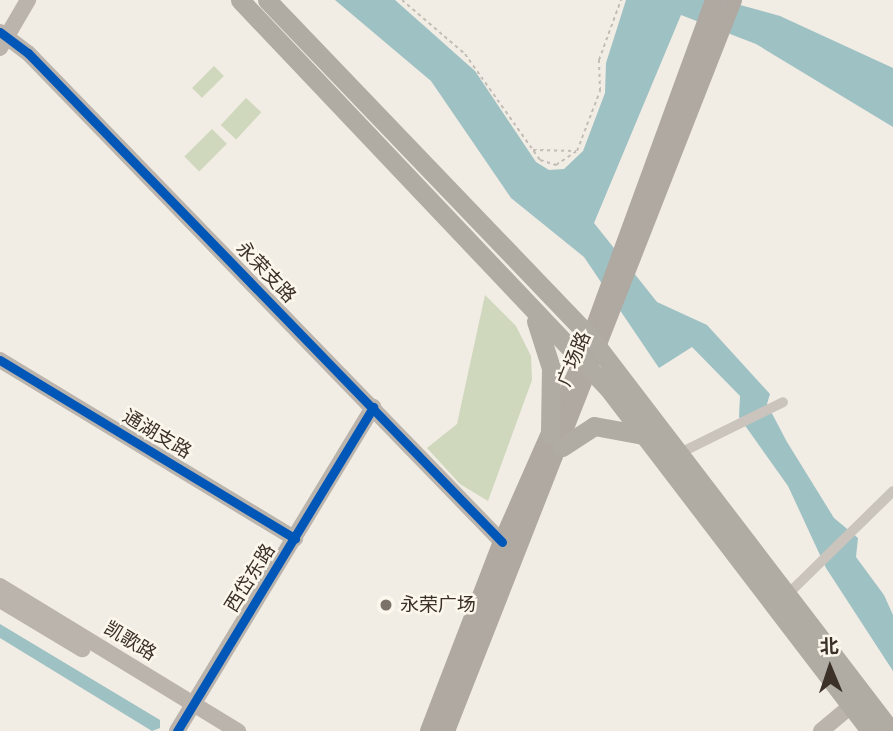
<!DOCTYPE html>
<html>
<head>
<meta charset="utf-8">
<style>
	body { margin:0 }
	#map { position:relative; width:893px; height:731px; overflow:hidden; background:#f1ece4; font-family:Montserrat,"Noto Sans SC",sans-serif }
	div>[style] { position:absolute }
	.green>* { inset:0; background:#cfd8bc; transform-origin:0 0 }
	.water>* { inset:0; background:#9ec1c4 }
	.path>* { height:2px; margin-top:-1px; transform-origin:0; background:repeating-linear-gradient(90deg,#c3bdb5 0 3.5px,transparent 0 7px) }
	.street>* { height:10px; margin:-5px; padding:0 5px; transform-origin:5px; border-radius:5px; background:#cac4bd }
	.secondary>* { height:16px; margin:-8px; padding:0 8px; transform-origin:8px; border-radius:8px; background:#bbb4ad }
	.primary>* { height:18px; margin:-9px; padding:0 9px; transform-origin:9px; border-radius:9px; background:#afa9a2 }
	.highway>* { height:19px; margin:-9.5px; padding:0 9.5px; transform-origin:9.5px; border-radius:9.5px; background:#b0aba3 }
	.cycleway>* { height:9px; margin:-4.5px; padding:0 4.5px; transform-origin:4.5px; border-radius:4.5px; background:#0057b8 }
	.dots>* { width:19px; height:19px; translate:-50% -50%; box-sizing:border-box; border:4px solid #fcf7ec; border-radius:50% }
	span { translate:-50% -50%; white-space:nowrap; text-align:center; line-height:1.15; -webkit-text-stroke:5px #fcf7ec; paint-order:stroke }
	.street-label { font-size:19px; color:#3c3129 }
	.poi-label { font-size:19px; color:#3c3129 }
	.left { translate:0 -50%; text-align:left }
	.north { position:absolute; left:795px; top:633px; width:70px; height:70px; -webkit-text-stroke:5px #fcf7ec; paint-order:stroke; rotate:358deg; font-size:19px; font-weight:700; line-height:28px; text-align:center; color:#3c3129 }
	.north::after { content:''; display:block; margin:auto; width:24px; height:32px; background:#3c3129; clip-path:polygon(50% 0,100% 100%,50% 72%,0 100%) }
</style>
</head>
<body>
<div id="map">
	<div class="green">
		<i style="left:214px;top:66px;width:14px;height:31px;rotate:45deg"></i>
		<i style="left:246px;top:98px;width:21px;height:37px;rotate:43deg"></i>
		<i style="left:212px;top:129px;width:21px;height:39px;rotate:45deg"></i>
		<i style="clip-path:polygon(485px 295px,516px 326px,531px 356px,532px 380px,488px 501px,460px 484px,427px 448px,457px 424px)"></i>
	</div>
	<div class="water">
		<i style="clip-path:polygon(335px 0,395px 0,475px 71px,536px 162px,549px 170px,564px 169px,583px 151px,605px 93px,606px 63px,626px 0,722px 0,780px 16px,893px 68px,893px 127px,756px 44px,681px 15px,594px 223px,657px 302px,707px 325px,770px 394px,767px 404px,787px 442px,834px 518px,858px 538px,856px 557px,884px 595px,893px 615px,893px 671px,826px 568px,788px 486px,739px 417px,740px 396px,692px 347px,659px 368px,584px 257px,511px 198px,431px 81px)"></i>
		<i style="clip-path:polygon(0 624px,160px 720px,160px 728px,152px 731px,0 638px)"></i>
	</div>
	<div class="path">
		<i style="left:402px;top:0;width:83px;rotate:40.6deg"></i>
		<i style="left:465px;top:54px;width:130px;rotate:54.7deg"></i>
		<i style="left:540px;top:160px;width:17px;rotate:17deg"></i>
		<i style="left:556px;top:165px;width:25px;rotate:-34deg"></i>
		<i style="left:577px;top:151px;width:64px;rotate:-69deg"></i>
		<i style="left:600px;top:91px;width:31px;rotate:-92deg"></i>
		<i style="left:599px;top:60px;width:64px;rotate:-69.9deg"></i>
		<i style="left:533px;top:150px;width:43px;rotate:1.3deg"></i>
	</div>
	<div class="street">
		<i style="left:678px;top:454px;width:117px;rotate:-26.3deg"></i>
		<i style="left:788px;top:594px;width:147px;rotate:-44.4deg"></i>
	</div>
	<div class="secondary">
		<i style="left:0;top:32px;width:35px;rotate:37deg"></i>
		<i style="left:28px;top:53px;width:681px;rotate:45.89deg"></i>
		<i style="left:0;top:48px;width:56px;rotate:-59.7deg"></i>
		<i style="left:0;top:360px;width:345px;rotate:31.2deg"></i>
		<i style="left:0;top:586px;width:279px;rotate:31.4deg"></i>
		<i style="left:0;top:600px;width:96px;rotate:30.9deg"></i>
		<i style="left:177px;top:731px;width:379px;rotate:-58.8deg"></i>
		<i style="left:821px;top:731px;width:38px;rotate:-40deg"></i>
	</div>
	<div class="primary">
		<i style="left:429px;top:731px;width:203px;rotate:-68.9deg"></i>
		<i style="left:502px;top:542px;width:198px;rotate:-66.2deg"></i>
		<i style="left:582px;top:361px;width:384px;rotate:-69.9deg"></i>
		<i style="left:446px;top:731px;width:785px;rotate:-68.56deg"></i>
	</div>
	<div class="highway">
		<i style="left:240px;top:0;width:535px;rotate:46.52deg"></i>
		<i style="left:608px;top:388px;width:432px;rotate:52.6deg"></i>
		<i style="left:267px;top:0;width:467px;rotate:46.2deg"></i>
		<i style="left:590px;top:337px;width:496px;rotate:52.6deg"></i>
		<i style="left:536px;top:321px;width:49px;rotate:72.3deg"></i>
		<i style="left:551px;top:368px;width:67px;rotate:90.9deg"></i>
		<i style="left:562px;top:447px;width:38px;rotate:-33deg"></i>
		<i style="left:594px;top:426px;width:51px;rotate:10.2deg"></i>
	</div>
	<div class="cycleway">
		<i style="left:0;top:32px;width:35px;rotate:37deg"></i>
		<i style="left:28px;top:53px;width:681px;rotate:45.89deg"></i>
		<i style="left:0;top:360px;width:345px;rotate:31.2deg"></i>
		<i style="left:177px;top:731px;width:379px;rotate:-58.8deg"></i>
	</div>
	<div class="dots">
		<i style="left:386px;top:605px;background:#7b726a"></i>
	</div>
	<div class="street-label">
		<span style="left:266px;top:272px;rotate:46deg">永荣支路</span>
		<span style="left:574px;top:359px;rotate:-68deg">广场路</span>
		<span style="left:157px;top:434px;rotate:31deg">通湖支路</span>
		<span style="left:250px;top:578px;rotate:-58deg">西岱东路</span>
		<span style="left:130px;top:641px;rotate:31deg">凯歌路</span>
	</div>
	<div class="poi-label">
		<span class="left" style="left:400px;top:605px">永荣广场</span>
	</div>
	<div class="north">北</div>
</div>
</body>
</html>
